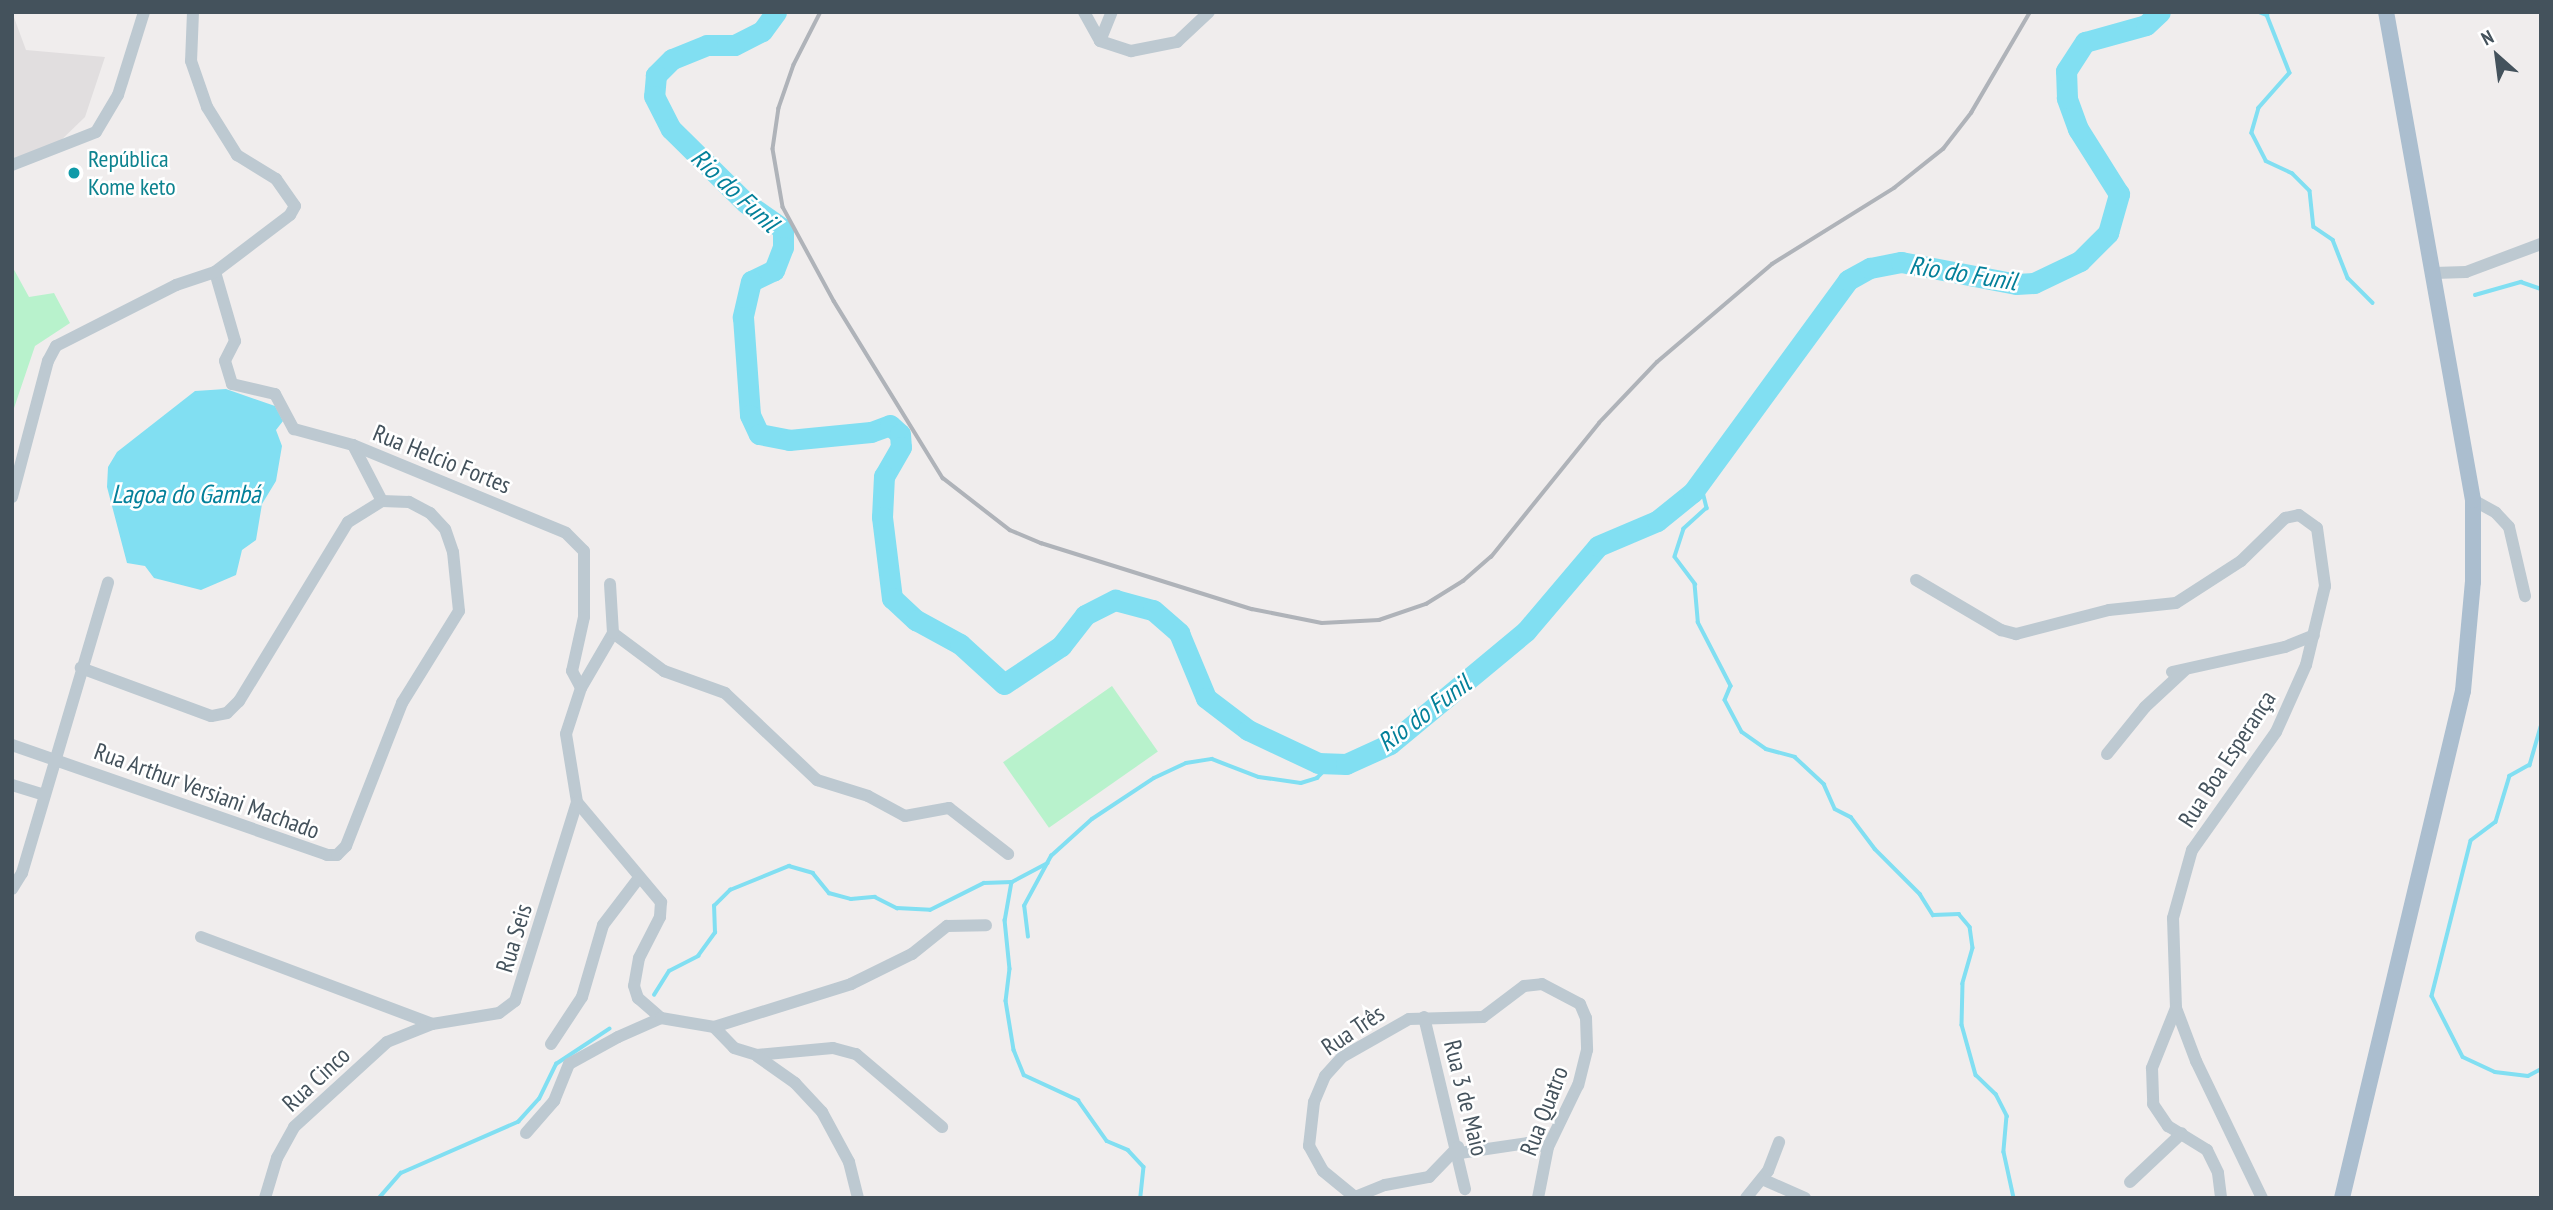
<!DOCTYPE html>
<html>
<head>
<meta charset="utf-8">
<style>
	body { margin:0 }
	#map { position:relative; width:2553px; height:1210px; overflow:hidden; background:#f0eded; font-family:"PT Sans Narrow",sans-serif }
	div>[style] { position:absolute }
	.education>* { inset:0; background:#e1dedf }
	.green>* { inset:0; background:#b8f2cc; transform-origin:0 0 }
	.water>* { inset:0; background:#81dff2 }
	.stream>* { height:3.5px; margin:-1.75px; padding:0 1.75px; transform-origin:1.75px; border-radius:1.75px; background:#81dff2 }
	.river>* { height:21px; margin:-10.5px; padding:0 10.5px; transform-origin:10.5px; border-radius:10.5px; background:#81dff2 }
	.minor>* { height:12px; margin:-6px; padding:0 6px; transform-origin:6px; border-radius:6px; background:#bdc9d1 }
	.major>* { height:16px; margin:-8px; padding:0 8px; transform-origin:8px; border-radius:8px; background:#abbecf }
	.rail>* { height:3.5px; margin:-1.75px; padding:0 1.75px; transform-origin:1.75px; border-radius:1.75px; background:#afb3b9 }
	.dots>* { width:19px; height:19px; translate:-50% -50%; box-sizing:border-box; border:4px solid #fff; border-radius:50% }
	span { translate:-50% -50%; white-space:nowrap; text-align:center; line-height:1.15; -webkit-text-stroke:5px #fff; paint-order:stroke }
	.culture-label { font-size:24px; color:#0d838f }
	.left { translate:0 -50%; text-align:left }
	.street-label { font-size:24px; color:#44525c }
	.water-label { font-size:26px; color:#03809a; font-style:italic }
	.frame { position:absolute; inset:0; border:14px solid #44525c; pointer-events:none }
	.north { position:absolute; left:2462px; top:21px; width:70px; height:70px; -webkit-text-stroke:5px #fff; paint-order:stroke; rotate:332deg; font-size:19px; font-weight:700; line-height:28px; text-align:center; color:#44525c }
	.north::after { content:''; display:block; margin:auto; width:24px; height:32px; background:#44525c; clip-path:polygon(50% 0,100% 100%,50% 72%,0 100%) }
</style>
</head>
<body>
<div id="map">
	<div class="education">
		<i style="clip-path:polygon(12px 12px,26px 50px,105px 57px,85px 117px,52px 149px,12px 160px)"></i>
	</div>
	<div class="green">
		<i style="clip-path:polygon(12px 266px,29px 297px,54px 293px,70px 323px,35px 346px,12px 414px)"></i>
		<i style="left:1112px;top:686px;width:80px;height:133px;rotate:55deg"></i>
	</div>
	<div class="water">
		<i style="clip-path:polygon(226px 389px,275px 406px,283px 421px,276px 430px,282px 446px,276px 481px,262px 504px,256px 540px,242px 550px,236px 575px,201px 590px,154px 578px,145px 566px,127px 563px,107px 487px,108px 467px,117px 452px,195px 391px)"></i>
	</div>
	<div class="stream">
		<i style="left:2259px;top:12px;width:9px;rotate:21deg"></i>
		<i style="left:2267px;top:15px;width:62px;rotate:68.4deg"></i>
		<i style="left:2290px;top:73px;width:47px;rotate:131.5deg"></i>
		<i style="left:2259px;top:108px;width:26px;rotate:106deg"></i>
		<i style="left:2252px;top:133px;width:31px;rotate:63deg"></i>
		<i style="left:2266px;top:161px;width:29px;rotate:25deg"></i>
		<i style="left:2292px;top:173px;width:25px;rotate:45deg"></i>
		<i style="left:2310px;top:191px;width:36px;rotate:84deg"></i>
		<i style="left:2314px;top:227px;width:23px;rotate:34deg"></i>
		<i style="left:2333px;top:240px;width:41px;rotate:68.5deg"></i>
		<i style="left:2348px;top:278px;width:35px;rotate:45deg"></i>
		<i style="left:2475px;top:295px;width:48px;rotate:-15.8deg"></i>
		<i style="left:2521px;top:282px;width:21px;rotate:19deg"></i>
		<i style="left:1701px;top:484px;width:25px;rotate:76deg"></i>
		<i style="left:1707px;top:508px;width:31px;rotate:138deg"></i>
		<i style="left:1684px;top:529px;width:29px;rotate:108deg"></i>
		<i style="left:1675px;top:557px;width:34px;rotate:53deg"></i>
		<i style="left:1695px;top:584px;width:38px;rotate:85deg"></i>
		<i style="left:1698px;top:622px;width:72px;rotate:62.7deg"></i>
		<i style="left:1731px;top:686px;width:15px;rotate:113deg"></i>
		<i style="left:1725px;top:700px;width:36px;rotate:62deg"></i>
		<i style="left:1742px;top:732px;width:29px;rotate:35deg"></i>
		<i style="left:1766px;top:749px;width:30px;rotate:15deg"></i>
		<i style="left:1795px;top:757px;width:40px;rotate:43deg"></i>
		<i style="left:1824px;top:784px;width:27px;rotate:66deg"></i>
		<i style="left:1835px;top:809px;width:18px;rotate:27deg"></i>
		<i style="left:1851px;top:817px;width:40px;rotate:53deg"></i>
		<i style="left:1875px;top:849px;width:64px;rotate:45deg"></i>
		<i style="left:1920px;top:894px;width:25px;rotate:58deg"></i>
		<i style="left:1933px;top:915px;width:26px;rotate:-2deg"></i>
		<i style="left:1959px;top:914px;width:17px;rotate:50deg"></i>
		<i style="left:1970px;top:927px;width:21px;rotate:82deg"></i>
		<i style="left:1973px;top:948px;width:37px;rotate:106deg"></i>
		<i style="left:1963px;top:984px;width:41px;rotate:91.4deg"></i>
		<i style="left:1962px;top:1025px;width:52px;rotate:74.4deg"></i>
		<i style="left:1976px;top:1075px;width:28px;rotate:44deg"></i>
		<i style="left:1996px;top:1094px;width:25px;rotate:63deg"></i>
		<i style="left:2007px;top:1116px;width:36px;rotate:95deg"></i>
		<i style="left:2004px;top:1152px;width:47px;rotate:77.7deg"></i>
		<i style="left:2541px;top:727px;width:40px;rotate:106deg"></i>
		<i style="left:2530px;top:765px;width:23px;rotate:151deg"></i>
		<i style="left:2510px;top:776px;width:48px;rotate:106.9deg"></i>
		<i style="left:2496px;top:822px;width:31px;rotate:143deg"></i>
		<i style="left:2471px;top:841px;width:160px;rotate:104.1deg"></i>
		<i style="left:2432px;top:996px;width:68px;rotate:63.1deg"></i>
		<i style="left:2463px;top:1057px;width:35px;rotate:25deg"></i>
		<i style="left:2495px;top:1072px;width:33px;rotate:7deg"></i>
		<i style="left:2528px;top:1076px;width:15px;rotate:-28deg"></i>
		<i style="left:1012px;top:882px;width:39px;rotate:100deg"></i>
		<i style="left:1005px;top:920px;width:49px;rotate:84.2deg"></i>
		<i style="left:1010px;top:969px;width:32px;rotate:97deg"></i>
		<i style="left:1006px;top:1001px;width:50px;rotate:80.7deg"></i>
		<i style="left:1014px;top:1050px;width:27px;rotate:68deg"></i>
		<i style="left:1024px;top:1075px;width:60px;rotate:24.8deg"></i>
		<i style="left:1078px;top:1100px;width:50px;rotate:54.7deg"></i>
		<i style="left:1107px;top:1141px;width:23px;rotate:23deg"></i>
		<i style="left:1128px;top:1150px;width:23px;rotate:47deg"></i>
		<i style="left:1144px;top:1167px;width:31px;rotate:96deg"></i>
		<i style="left:1028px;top:937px;width:31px;rotate:-97deg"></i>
		<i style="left:1024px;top:906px;width:57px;rotate:-61.6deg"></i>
		<i style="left:1051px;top:856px;width:55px;rotate:-42.1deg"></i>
		<i style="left:1092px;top:819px;width:74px;rotate:-33.5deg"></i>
		<i style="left:1154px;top:778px;width:35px;rotate:-25deg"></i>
		<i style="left:1186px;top:763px;width:26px;rotate:-9deg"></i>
		<i style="left:1212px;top:759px;width:50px;rotate:21deg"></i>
		<i style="left:1259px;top:777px;width:42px;rotate:8.1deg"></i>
		<i style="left:1301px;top:783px;width:17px;rotate:-17deg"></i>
		<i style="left:1317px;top:778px;width:20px;rotate:-45deg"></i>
		<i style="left:654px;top:995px;width:28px;rotate:-58deg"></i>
		<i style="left:669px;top:971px;width:33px;rotate:-27deg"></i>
		<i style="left:698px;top:956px;width:29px;rotate:-54deg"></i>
		<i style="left:715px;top:933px;width:27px;rotate:-92deg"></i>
		<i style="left:714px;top:906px;width:23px;rotate:-45deg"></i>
		<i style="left:730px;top:890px;width:64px;rotate:-22.1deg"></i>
		<i style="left:789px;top:866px;width:25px;rotate:16deg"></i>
		<i style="left:813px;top:873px;width:26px;rotate:51deg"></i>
		<i style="left:829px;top:893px;width:23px;rotate:15deg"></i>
		<i style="left:851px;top:899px;width:24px;rotate:-5deg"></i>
		<i style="left:875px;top:897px;width:25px;rotate:27deg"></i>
		<i style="left:897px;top:908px;width:33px;rotate:3deg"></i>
		<i style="left:930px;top:910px;width:60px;rotate:-26.6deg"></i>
		<i style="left:984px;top:883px;width:28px;rotate:-2deg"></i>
		<i style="left:1012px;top:882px;width:40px;rotate:-28deg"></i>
		<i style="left:379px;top:1198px;width:33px;rotate:-49deg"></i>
		<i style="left:401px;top:1173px;width:128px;rotate:-23.6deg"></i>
		<i style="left:518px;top:1122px;width:31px;rotate:-48deg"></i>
		<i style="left:539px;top:1099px;width:39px;rotate:-64deg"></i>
		<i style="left:556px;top:1064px;width:64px;rotate:-33.4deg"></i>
	</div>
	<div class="river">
		<i style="left:776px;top:12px;width:24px;rotate:126deg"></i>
		<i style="left:762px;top:31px;width:31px;rotate:153deg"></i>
		<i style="left:734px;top:45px;width:27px;rotate:180deg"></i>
		<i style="left:707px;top:45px;width:38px;rotate:158deg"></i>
		<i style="left:672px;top:59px;width:23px;rotate:135deg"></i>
		<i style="left:656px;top:75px;width:21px;rotate:95deg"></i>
		<i style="left:654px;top:96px;width:37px;rotate:63deg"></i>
		<i style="left:671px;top:129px;width:105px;rotate:44.6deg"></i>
		<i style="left:746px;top:203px;width:45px;rotate:35.1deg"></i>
		<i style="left:783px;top:229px;width:18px;rotate:90deg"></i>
		<i style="left:783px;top:247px;width:25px;rotate:111deg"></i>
		<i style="left:774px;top:270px;width:25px;rotate:154deg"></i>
		<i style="left:751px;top:281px;width:37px;rotate:103deg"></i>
		<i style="left:743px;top:317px;width:98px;rotate:85.9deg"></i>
		<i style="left:750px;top:415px;width:21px;rotate:65deg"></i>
		<i style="left:759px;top:434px;width:31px;rotate:11deg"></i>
		<i style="left:789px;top:440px;width:82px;rotate:-5.6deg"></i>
		<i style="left:871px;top:432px;width:20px;rotate:-20deg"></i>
		<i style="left:890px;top:425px;width:13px;rotate:42deg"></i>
		<i style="left:900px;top:434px;width:13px;rotate:86deg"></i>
		<i style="left:901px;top:447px;width:34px;rotate:120deg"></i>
		<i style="left:884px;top:476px;width:41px;rotate:92.8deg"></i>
		<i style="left:882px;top:517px;width:82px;rotate:83deg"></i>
		<i style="left:892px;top:598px;width:33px;rotate:43deg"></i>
		<i style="left:916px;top:620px;width:50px;rotate:28.6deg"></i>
		<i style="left:960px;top:644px;width:59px;rotate:42.3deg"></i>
		<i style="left:1004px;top:684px;width:69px;rotate:-33.7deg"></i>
		<i style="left:1061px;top:646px;width:39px;rotate:-52deg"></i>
		<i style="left:1085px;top:615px;width:34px;rotate:-27deg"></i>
		<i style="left:1115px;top:600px;width:39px;rotate:15deg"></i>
		<i style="left:1153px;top:610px;width:35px;rotate:41deg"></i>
		<i style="left:1179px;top:633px;width:70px;rotate:67.4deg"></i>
		<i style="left:1206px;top:698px;width:53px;rotate:37.3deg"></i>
		<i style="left:1248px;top:730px;width:77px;rotate:25.2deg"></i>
		<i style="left:1318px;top:763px;width:28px;rotate:2deg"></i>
		<i style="left:1346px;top:764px;width:48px;rotate:-24.4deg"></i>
		<i style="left:1390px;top:744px;width:177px;rotate:-39.7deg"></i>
		<i style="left:1526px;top:631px;width:111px;rotate:-49.7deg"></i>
		<i style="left:1598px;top:546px;width:64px;rotate:-23deg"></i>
		<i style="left:1657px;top:521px;width:46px;rotate:-38.9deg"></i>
		<i style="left:1693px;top:492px;width:263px;rotate:-53.8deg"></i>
		<i style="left:1848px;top:280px;width:25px;rotate:-29deg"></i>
		<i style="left:1870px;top:268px;width:32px;rotate:-11deg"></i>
		<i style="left:1901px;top:262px;width:117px;rotate:10.8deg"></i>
		<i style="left:2016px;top:284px;width:18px;rotate:-3deg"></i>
		<i style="left:2034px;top:283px;width:51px;rotate:-25.6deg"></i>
		<i style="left:2080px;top:261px;width:40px;rotate:-45deg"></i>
		<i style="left:2108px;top:233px;width:41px;rotate:-74.2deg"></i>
		<i style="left:2119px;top:194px;width:77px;rotate:-122.2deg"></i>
		<i style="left:2078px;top:129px;width:33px;rotate:-110deg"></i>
		<i style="left:2067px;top:98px;width:27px;rotate:-92deg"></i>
		<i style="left:2066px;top:71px;width:35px;rotate:-57deg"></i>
		<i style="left:2085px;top:42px;width:63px;rotate:-15.6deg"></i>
		<i style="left:2146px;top:25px;width:19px;rotate:-43deg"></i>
	</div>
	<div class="minor">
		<i style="left:193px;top:12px;width:49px;rotate:92.3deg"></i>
		<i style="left:191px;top:61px;width:49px;rotate:70.8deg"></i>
		<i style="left:207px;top:107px;width:57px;rotate:58deg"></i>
		<i style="left:237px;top:155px;width:46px;rotate:31.6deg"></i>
		<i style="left:276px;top:179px;width:33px;rotate:55deg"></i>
		<i style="left:295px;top:206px;width:10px;rotate:119deg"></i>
		<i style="left:290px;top:215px;width:94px;rotate:142.8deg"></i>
		<i style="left:215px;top:272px;width:72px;rotate:73.8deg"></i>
		<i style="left:235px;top:341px;width:22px;rotate:117deg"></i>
		<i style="left:225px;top:361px;width:24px;rotate:73deg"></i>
		<i style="left:232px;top:384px;width:44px;rotate:13.1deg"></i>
		<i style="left:275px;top:394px;width:40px;rotate:62deg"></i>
		<i style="left:294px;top:429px;width:61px;rotate:15.2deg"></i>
		<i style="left:353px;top:445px;width:230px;rotate:22.4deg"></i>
		<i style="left:566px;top:533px;width:25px;rotate:45deg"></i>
		<i style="left:584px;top:551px;width:66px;rotate:90deg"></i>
		<i style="left:584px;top:617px;width:55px;rotate:102.5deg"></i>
		<i style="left:572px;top:671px;width:19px;rotate:62deg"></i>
		<i style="left:581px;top:688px;width:48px;rotate:108.1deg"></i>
		<i style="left:566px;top:734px;width:69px;rotate:80.8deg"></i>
		<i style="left:577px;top:802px;width:131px;rotate:50deg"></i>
		<i style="left:661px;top:902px;width:15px;rotate:94deg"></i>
		<i style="left:660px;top:917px;width:46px;rotate:117.1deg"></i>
		<i style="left:639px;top:958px;width:28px;rotate:100deg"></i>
		<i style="left:634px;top:986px;width:13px;rotate:72deg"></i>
		<i style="left:638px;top:998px;width:30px;rotate:41deg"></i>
		<i style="left:1084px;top:12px;width:33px;rotate:61deg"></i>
		<i style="left:1100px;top:41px;width:33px;rotate:18deg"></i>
		<i style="left:1131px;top:51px;width:47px;rotate:-11.1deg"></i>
		<i style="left:1177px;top:42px;width:44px;rotate:-43.2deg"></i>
		<i style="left:1100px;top:41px;width:31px;rotate:-68deg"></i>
		<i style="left:12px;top:165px;width:90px;rotate:-21.4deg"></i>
		<i style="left:96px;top:132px;width:43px;rotate:-59.3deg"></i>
		<i style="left:118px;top:95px;width:87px;rotate:-72.6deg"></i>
		<i style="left:2434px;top:273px;width:32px;rotate:-2deg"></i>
		<i style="left:2466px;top:272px;width:80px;rotate:-20.5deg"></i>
		<i style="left:353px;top:445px;width:63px;rotate:62.6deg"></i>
		<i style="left:12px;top:497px;width:141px;rotate:-75.2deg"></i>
		<i style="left:48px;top:361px;width:17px;rotate:-62deg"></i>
		<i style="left:56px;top:346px;width:135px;rotate:-26.9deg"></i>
		<i style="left:176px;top:285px;width:41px;rotate:-18.4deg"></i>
		<i style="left:2473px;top:500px;width:26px;rotate:29deg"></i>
		<i style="left:2496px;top:513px;width:19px;rotate:47deg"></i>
		<i style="left:2509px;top:527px;width:71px;rotate:76.9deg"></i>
		<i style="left:1916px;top:580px;width:99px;rotate:30.5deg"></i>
		<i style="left:2001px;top:630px;width:16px;rotate:15deg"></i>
		<i style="left:2016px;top:634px;width:96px;rotate:-14.5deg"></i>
		<i style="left:2109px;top:610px;width:67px;rotate:-6deg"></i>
		<i style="left:2176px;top:603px;width:77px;rotate:-32.9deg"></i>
		<i style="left:2241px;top:561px;width:62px;rotate:-44.3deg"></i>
		<i style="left:2285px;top:518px;width:14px;rotate:-12deg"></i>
		<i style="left:2299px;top:515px;width:22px;rotate:36deg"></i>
		<i style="left:2317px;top:528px;width:59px;rotate:82.1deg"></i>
		<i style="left:2325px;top:586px;width:81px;rotate:103.5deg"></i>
		<i style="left:2306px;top:665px;width:73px;rotate:114.1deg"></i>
		<i style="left:2276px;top:732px;width:145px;rotate:125.4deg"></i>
		<i style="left:2192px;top:850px;width:71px;rotate:105.6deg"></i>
		<i style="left:2173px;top:918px;width:90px;rotate:88.1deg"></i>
		<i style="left:2176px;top:1008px;width:57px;rotate:69.3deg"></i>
		<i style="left:2196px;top:1061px;width:152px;rotate:64.3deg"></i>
		<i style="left:613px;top:633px;width:64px;rotate:36.7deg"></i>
		<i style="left:664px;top:671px;width:65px;rotate:19.8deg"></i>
		<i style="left:725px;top:693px;width:127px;rotate:43.4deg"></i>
		<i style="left:817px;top:780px;width:53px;rotate:17.4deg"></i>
		<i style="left:868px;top:796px;width:42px;rotate:28.4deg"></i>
		<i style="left:905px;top:816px;width:45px;rotate:-10.3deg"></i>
		<i style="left:949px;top:808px;width:75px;rotate:37.9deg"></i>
		<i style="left:2172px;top:672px;width:116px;rotate:-12.5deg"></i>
		<i style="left:2285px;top:647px;width:31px;rotate:-22deg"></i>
		<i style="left:581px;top:688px;width:64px;rotate:-59.8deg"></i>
		<i style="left:613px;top:633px;width:49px;rotate:-93.5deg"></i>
		<i style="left:12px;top:745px;width:334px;rotate:19.2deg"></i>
		<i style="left:327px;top:855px;width:10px"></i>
		<i style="left:337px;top:855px;width:13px;rotate:-45deg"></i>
		<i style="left:346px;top:846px;width:154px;rotate:-68.6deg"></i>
		<i style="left:402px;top:703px;width:108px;rotate:-58.2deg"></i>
		<i style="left:459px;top:611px;width:59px;rotate:-95.8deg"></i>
		<i style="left:453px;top:552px;width:24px;rotate:-109deg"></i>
		<i style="left:445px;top:529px;width:22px;rotate:-133deg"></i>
		<i style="left:430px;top:513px;width:24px;rotate:-152deg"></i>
		<i style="left:409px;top:502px;width:27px;rotate:-178deg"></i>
		<i style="left:382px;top:501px;width:40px;rotate:148deg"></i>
		<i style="left:348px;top:522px;width:210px;rotate:121.3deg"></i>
		<i style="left:239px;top:701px;width:17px;rotate:135deg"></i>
		<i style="left:227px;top:713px;width:16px;rotate:169deg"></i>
		<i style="left:211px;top:716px;width:139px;rotate:-159.7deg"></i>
		<i style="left:2107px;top:754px;width:60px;rotate:-51deg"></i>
		<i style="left:2145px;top:707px;width:54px;rotate:-42.8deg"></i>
		<i style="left:12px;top:785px;width:34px;rotate:17deg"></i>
		<i style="left:12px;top:889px;width:19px;rotate:-58deg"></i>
		<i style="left:22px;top:873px;width:303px;rotate:-73.5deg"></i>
		<i style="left:201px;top:937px;width:247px;rotate:20.6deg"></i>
		<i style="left:2176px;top:1008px;width:65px;rotate:111.8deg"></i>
		<i style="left:2152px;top:1068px;width:36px;rotate:88deg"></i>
		<i style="left:2153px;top:1104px;width:27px;rotate:56deg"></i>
		<i style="left:2168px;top:1126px;width:46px;rotate:31.6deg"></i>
		<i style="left:2207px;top:1150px;width:25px;rotate:64deg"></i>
		<i style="left:2218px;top:1173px;width:25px;rotate:83deg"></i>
		<i style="left:1424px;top:1017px;width:177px;rotate:76.6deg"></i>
		<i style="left:714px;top:1027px;width:29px;rotate:46deg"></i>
		<i style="left:734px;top:1048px;width:24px;rotate:17deg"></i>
		<i style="left:757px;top:1055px;width:76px;rotate:-5.3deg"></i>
		<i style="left:833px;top:1048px;width:24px;rotate:15deg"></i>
		<i style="left:856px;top:1054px;width:113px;rotate:40.3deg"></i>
		<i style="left:551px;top:1044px;width:56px;rotate:-56.6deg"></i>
		<i style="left:582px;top:997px;width:75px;rotate:-73.7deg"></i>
		<i style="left:603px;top:925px;width:58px;rotate:-52.7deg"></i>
		<i style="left:757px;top:1056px;width:47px;rotate:35.4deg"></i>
		<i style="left:795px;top:1083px;width:40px;rotate:47deg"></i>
		<i style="left:822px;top:1112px;width:57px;rotate:61.6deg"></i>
		<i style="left:849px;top:1162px;width:37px;rotate:76deg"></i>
		<i style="left:526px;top:1133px;width:43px;rotate:-48.8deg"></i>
		<i style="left:554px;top:1101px;width:40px;rotate:-68deg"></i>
		<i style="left:569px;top:1064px;width:56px;rotate:-28.9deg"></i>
		<i style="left:618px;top:1037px;width:47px;rotate:-23.8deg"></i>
		<i style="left:661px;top:1018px;width:54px;rotate:9.6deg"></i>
		<i style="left:714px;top:1027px;width:144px;rotate:-17.4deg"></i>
		<i style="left:851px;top:984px;width:68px;rotate:-26.2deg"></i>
		<i style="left:912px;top:954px;width:45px;rotate:-38.7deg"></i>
		<i style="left:947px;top:926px;width:39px;rotate:-1deg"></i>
		<i style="left:1460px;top:1153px;width:69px;rotate:-8.4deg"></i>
		<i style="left:1528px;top:1143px;width:20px;rotate:11deg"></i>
		<i style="left:1762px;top:1179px;width:47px;rotate:23.8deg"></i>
		<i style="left:2130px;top:1182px;width:71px;rotate:-43.3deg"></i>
		<i style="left:1355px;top:1197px;width:32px;rotate:-22deg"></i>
		<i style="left:1385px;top:1185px;width:45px;rotate:-10.3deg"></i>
		<i style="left:1429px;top:1177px;width:42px;rotate:-46deg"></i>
		<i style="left:265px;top:1198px;width:42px;rotate:-73.3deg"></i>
		<i style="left:277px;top:1158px;width:35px;rotate:-61deg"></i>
		<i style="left:294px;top:1127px;width:126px;rotate:-42.4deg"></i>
		<i style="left:387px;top:1042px;width:48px;rotate:-21.8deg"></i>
		<i style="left:432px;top:1024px;width:68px;rotate:-9.3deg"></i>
		<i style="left:499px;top:1013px;width:20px;rotate:-37deg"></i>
		<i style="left:515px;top:1001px;width:208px;rotate:-72.7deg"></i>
		<i style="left:1356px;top:1198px;width:43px;rotate:-140.7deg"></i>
		<i style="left:1323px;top:1171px;width:29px;rotate:-119deg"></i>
		<i style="left:1309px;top:1146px;width:44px;rotate:-83.5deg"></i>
		<i style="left:1314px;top:1102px;width:28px;rotate:-67deg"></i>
		<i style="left:1325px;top:1076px;width:25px;rotate:-48deg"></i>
		<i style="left:1342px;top:1057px;width:77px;rotate:-29.6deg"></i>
		<i style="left:1409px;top:1019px;width:74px;rotate:-1.5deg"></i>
		<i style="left:1483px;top:1017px;width:51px;rotate:-37.1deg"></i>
		<i style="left:1524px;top:986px;width:18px;rotate:-6deg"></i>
		<i style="left:1542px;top:984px;width:43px;rotate:27.8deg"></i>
		<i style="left:1580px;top:1004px;width:15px;rotate:67deg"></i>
		<i style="left:1586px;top:1018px;width:32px;rotate:88deg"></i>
		<i style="left:1587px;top:1050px;width:36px;rotate:104deg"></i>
		<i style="left:1578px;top:1085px;width:69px;rotate:115.8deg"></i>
		<i style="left:1548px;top:1147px;width:52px;rotate:101.1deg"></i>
		<i style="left:1746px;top:1198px;width:35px;rotate:-51deg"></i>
		<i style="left:1768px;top:1171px;width:31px;rotate:-69deg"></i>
	</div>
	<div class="major">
		<i style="left:2342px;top:1198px;width:521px;rotate:-76.58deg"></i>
		<i style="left:2463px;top:691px;width:109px;rotate:-84.8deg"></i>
		<i style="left:2473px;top:582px;width:82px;rotate:-90deg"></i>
		<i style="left:2473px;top:500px;width:496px;rotate:-100.1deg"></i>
	</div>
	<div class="rail">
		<i style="left:821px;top:12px;width:59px;rotate:117deg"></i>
		<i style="left:794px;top:65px;width:46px;rotate:109.2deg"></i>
		<i style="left:779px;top:108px;width:41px;rotate:98.3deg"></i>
		<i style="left:773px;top:149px;width:59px;rotate:80.2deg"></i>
		<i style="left:783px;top:207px;width:107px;rotate:61.5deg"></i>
		<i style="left:834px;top:301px;width:208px;rotate:58.4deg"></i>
		<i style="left:943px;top:478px;width:85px;rotate:37.8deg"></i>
		<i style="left:1010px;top:530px;width:34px;rotate:23deg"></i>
		<i style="left:1041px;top:543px;width:221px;rotate:17.4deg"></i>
		<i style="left:1252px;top:609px;width:71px;rotate:11.3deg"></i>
		<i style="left:1322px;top:623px;width:57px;rotate:-3deg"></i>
		<i style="left:1379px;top:620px;width:50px;rotate:-18.8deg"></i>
		<i style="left:1426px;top:604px;width:44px;rotate:-31.9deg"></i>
		<i style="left:1463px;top:581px;width:37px;rotate:-41deg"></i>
		<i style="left:1491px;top:557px;width:172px;rotate:-51.1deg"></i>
		<i style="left:1599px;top:423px;width:84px;rotate:-46.4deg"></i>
		<i style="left:1657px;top:362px;width:151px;rotate:-40.4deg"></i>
		<i style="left:1772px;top:264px;width:144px;rotate:-31.9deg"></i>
		<i style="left:1894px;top:188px;width:63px;rotate:-38.5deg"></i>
		<i style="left:1943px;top:149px;width:46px;rotate:-52.1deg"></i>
		<i style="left:1971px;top:113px;width:117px;rotate:-59.7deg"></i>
	</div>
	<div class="dots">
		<i style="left:74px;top:173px;background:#0f9aa8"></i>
	</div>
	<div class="culture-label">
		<span class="left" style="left:88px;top:173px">República<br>Kome keto</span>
	</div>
	<div class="street-label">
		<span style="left:442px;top:459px;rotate:22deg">Rua Helcio Fortes</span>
		<span style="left:2227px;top:759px;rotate:-57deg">Rua Boa Esperança</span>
		<span style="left:207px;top:791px;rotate:20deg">Rua Arthur Versiani Machado</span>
		<span style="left:514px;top:938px;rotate:-73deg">Rua Seis</span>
		<span style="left:1353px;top:1030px;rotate:-34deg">Rua Três</span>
		<span style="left:316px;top:1079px;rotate:-43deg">Rua Cinco</span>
		<span style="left:1466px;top:1098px;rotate:76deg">Rua 3 de Maio</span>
		<span style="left:1544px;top:1111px;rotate:-69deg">Rua Quatro</span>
	</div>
	<div class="water-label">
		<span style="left:735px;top:190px;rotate:43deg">Rio do Funil</span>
		<span style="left:1963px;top:273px;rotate:9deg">Rio do Funil</span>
		<span style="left:186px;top:494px">Lagoa do Gambá</span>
		<span style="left:1424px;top:713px;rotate:-37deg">Rio do Funil</span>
	</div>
	<div class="frame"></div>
	<div class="north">N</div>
</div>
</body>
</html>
